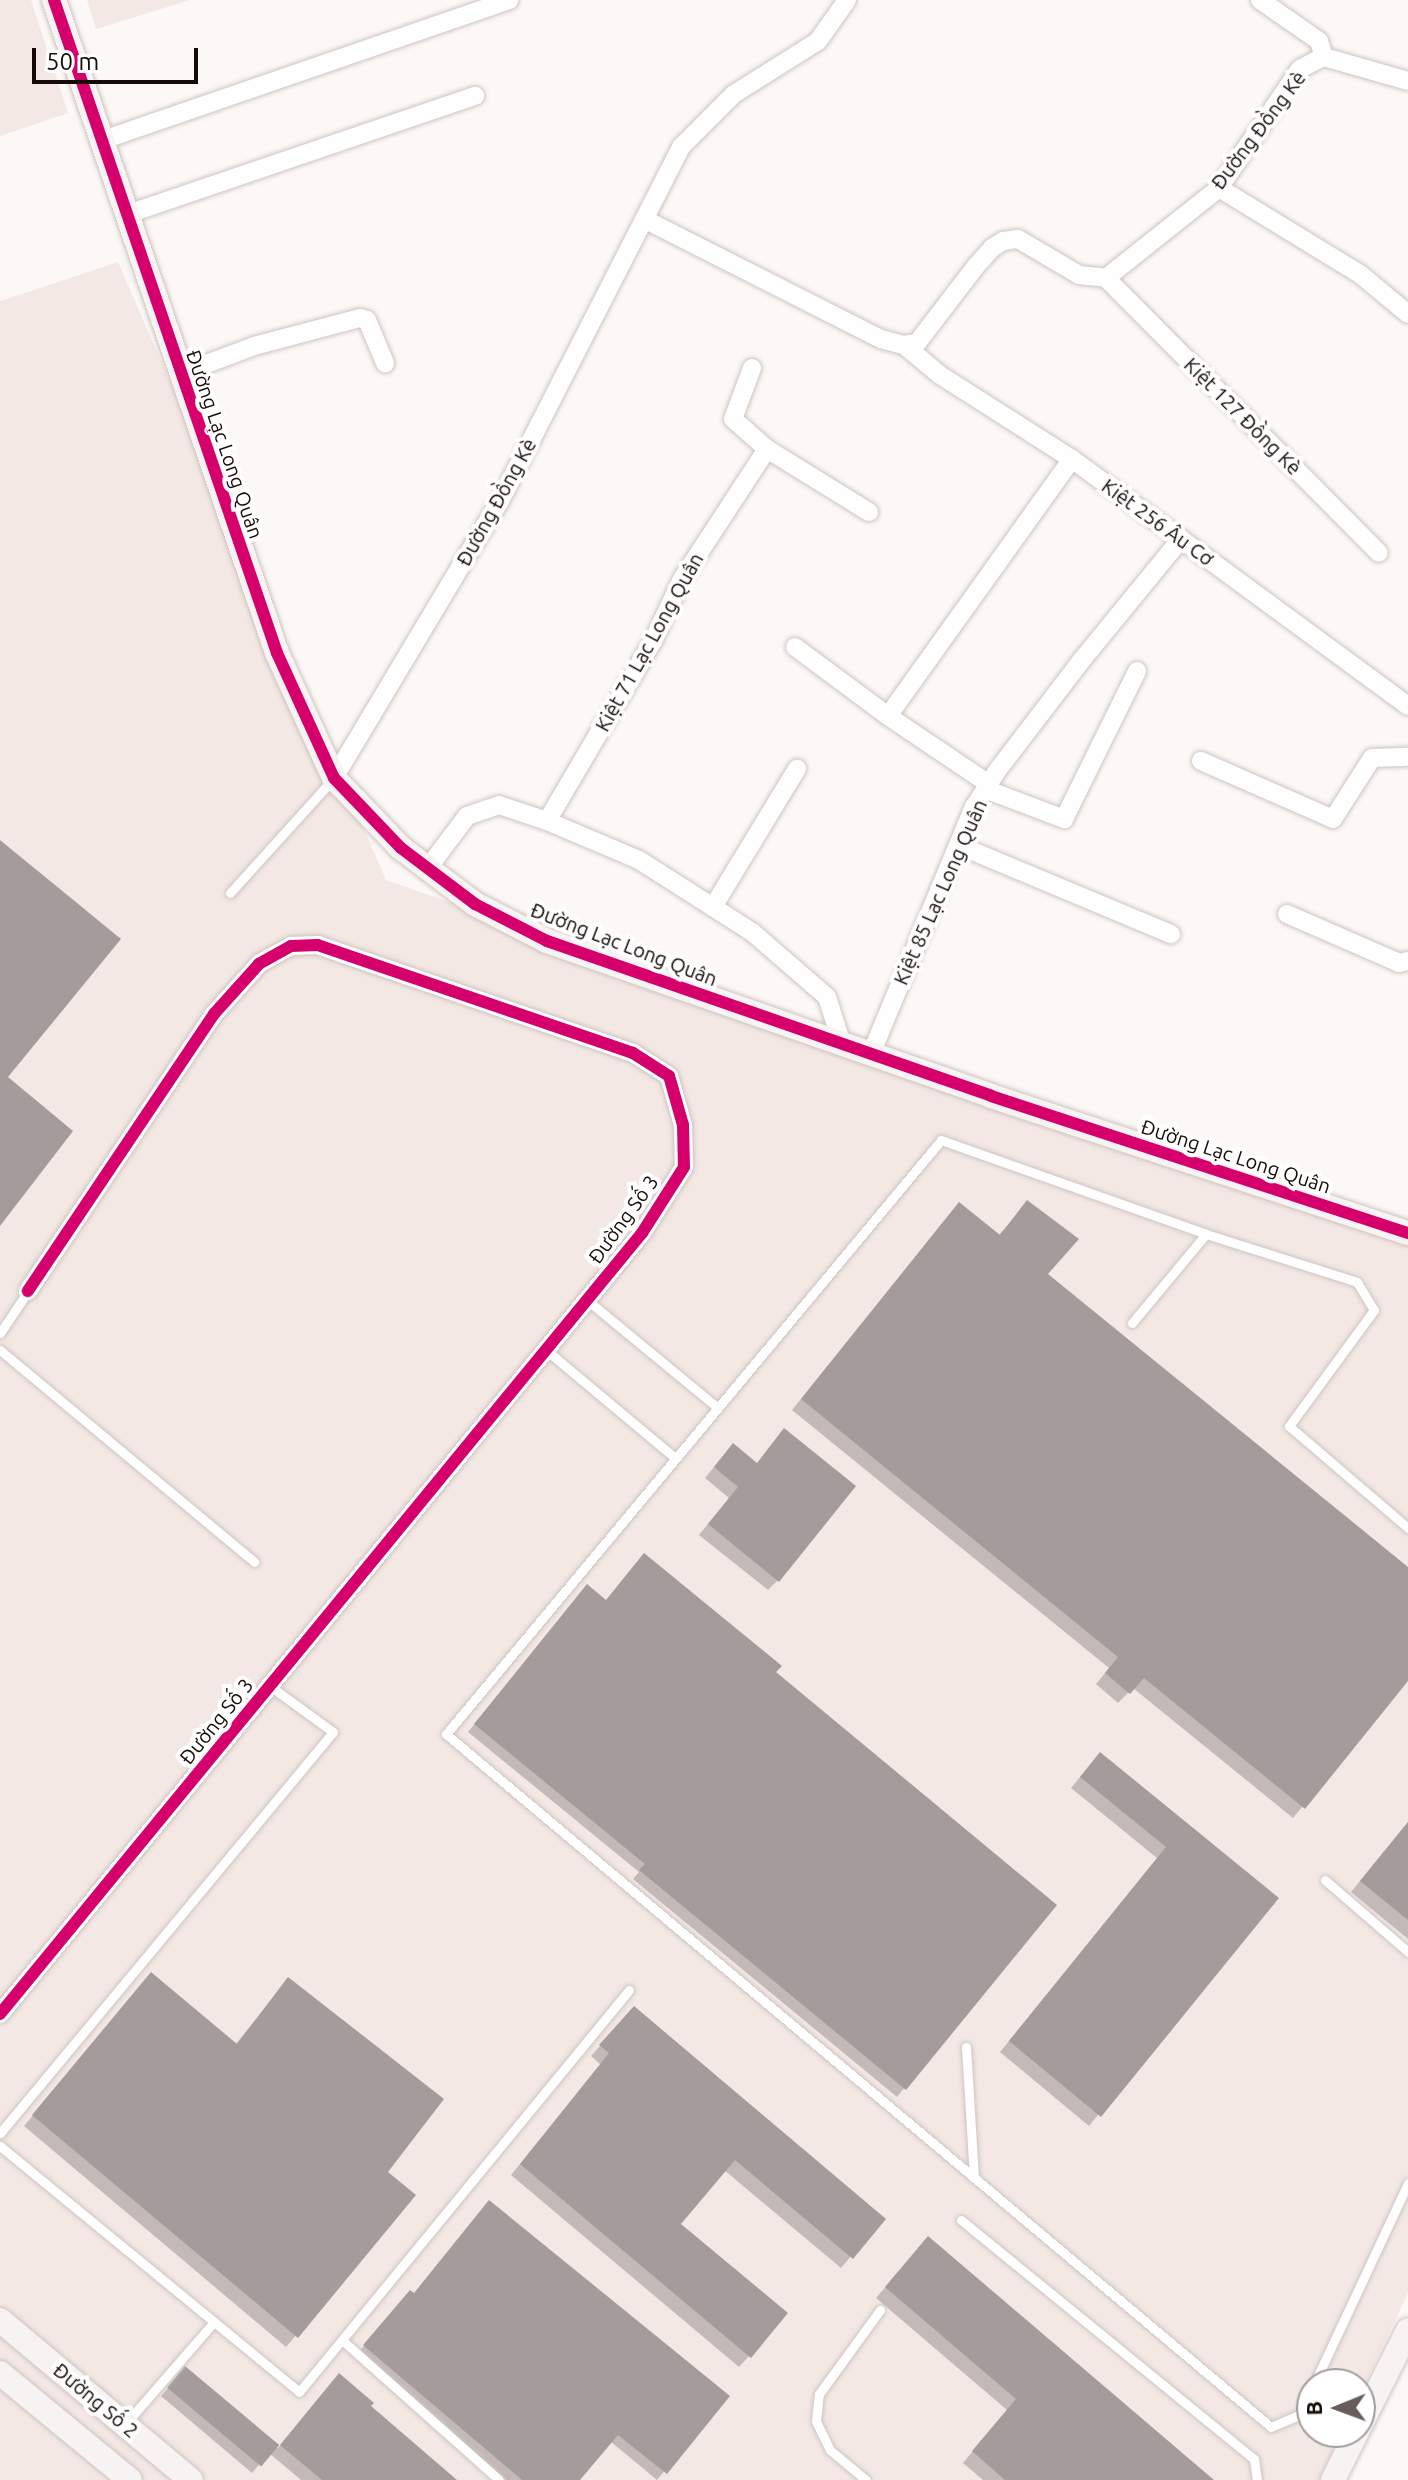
<!DOCTYPE html>
<html>
<head>
<meta charset="utf-8">
<style>
	body { margin:0 }
	#map { position:relative; width:1408px; height:2480px; overflow:hidden; background:#fcf8f6; font-family:Ubuntu,sans-serif }
	div>[style] { position:absolute }
	.built>* { inset:0; background:#f4e8e4 }
	.shadow>* { inset:0; background:#0003 }
	.building>* { inset:0; background:#a39c9a; transform-origin:0 0 }
	.roads { filter:drop-shadow(0 0 2px #cdc4c1) drop-shadow(0 0 2px #cdc4c1) }
	.lane>* { height:9px; margin:-4.5px; padding:0 4.5px; transform-origin:4.5px; border-radius:4.5px; background:#fffefe }
	.street>* { height:18px; margin:-9px; padding:0 9px; transform-origin:9px; border-radius:9px; background:#fffefe }
	.secondary>* { height:24px; margin:-12px; padding:0 12px; transform-origin:12px; border-radius:12px; background:#f6f3f2 }
	.cycleway>* { height:12px; margin:-6px; padding:0 6px; transform-origin:6px; border-radius:6px; background:#d6006c }
	span { translate:-50% -50%; white-space:nowrap; text-align:center; line-height:1.15; -webkit-text-stroke:8px #fff; paint-order:stroke }
	.street-label { font-size:20px; color:#160a07 }
	.north { position:absolute; left:1296px; top:2368px; width:80px; height:80px; box-sizing:border-box; background:#fff; border:2px solid #a29d9c; border-radius:50%; rotate:269deg; font-size:22px; font-weight:700; line-height:32px; text-align:center; color:#160a07 }
	.north::after { content:''; display:block; margin:auto; width:28px; height:36px; background:#665d5b; clip-path:polygon(50% 0,100% 100%,50% 72%,0 100%) }
	.scale { position:absolute; left:32px; top:48px; width:166px; height:36px; box-sizing:border-box; border:4px solid #160a07; border-top:0; padding-left:10px; font-size:24px; line-height:28px; white-space:nowrap; color:#160a07; -webkit-text-stroke:6px #fff; paint-order:stroke }
</style>
</head>
<body>
<div id="map">
	<div class="built">
		<i style="clip-path:polygon(0 0,31px 0,68px 113px,0 136px)"></i>
		<i style="clip-path:polygon(87px 0,190px 0,96px 29px)"></i>
		<i style="clip-path:polygon(118px 262px,386px 880px,1408px 1236px,1408px 2293px,1360px 2394px,1360px 2384px,1312px 2384px,1312px 2432px,1342px 2432px,1319px 2480px,0 2480px,0 301px)"></i>
	</div>
	<div class="shadow">
		<i style="clip-path:polygon(1027px 1203px,1076px 1239px,1046px 1275px,1408px 1569px,1408px 1678px,1293px 1818px,1133px 1688px,1118px 1703px,1096px 1684px,1109px 1668px,792px 1410px,949px 1215px,998px 1236px)"></i>
		<i style="clip-path:polygon(723px 1456px,756px 1464px,778px 1580px,768px 1590px,699px 1535px,729px 1498px,705px 1478px)"></i>
		<i style="clip-path:polygon(580px 1595px,606px 1602px,774px 1672px,1055px 1905px,897px 2097px,633px 1879px,639px 1872px,468px 1732px)"></i>
		<i style="clip-path:polygon(1090px 1765px,1276px 1898px,1089px 2126px,1000px 2052px,1157px 1858px,1071px 1788px)"></i>
		<i style="clip-path:polygon(1408px 1822px,1408px 1939px,1351px 1892px)"></i>
		<i style="clip-path:polygon(288px 1980px,385px 2172px,414px 2196px,286px 2347px,24px 2126px,141px 1985px,235px 2045px)"></i>
		<i style="clip-path:polygon(624px 2019px,883px 2219px,841px 2268px,724px 2170px,678px 2224px,749px 2356px,739px 2367px,511px 2175px,601px 2065px,591px 2056px)"></i>
		<i style="clip-path:polygon(918px 2249px,1211px 2480px,983px 2480px,963px 2463px,1007px 2410px,876px 2298px)"></i>
		<i style="clip-path:polygon(403px 2300px,727px 2396px,657px 2480px,610px 2441px,578px 2480px,506px 2480px,357px 2354px)"></i>
		<i style="clip-path:polygon(185px 2369px,278px 2448px,330px 2386px,368px 2406px,454px 2480px,301px 2480px,269px 2453px,252px 2473px,161px 2396px)"></i>
	</div>
	<div class="building">
		<i style="clip-path:polygon(0 840px,121px 939px,8px 1077px,73px 1131px,0 1226px)"></i>
		<i style="clip-path:polygon(1027px 1200px,1079px 1239px,1048px 1274px,1408px 1567px,1408px 1681px,1305px 1809px,1144px 1678px,1130px 1694px,1105px 1673px,1118px 1657px,801px 1399px,959px 1202px,1000px 1235px)"></i>
		<i style="clip-path:polygon(784px 1428px,856px 1486px,779px 1582px,708px 1524px,738px 1487px,714px 1467px,733px 1443px,757px 1463px)"></i>
		<i style="clip-path:polygon(644px 1553px,782px 1666px,776px 1672px,1057px 1905px,906px 2090px,639px 1870px,645px 1864px,474px 1724px,587px 1584px,606px 1600px)"></i>
		<i style="clip-path:polygon(1100px 1752px,1279px 1898px,1101px 2117px,1009px 2041px,1166px 1847px,1080px 1777px)"></i>
		<i style="clip-path:polygon(1408px 1822px,1408px 1920px,1360px 1881px)"></i>
		<i style="clip-path:polygon(151px 1972px,237px 2044px,288px 1977px,444px 2099px,388px 2172px,416px 2195px,298px 2338px,32px 2115px)"></i>
		<i style="clip-path:polygon(634px 2006px,886px 2219px,853px 2259px,735px 2160px,681px 2224px,788px 2313px,751px 2358px,520px 2164px,609px 2053px,599px 2045px)"></i>
		<i style="clip-path:polygon(489px 2200px,730px 2396px,667px 2474px,618px 2435px,580px 2480px,522px 2480px,363px 2345px,410px 2290px,414px 2293px)"></i>
		<i style="clip-path:polygon(928px 2236px,1214px 2480px,1005px 2480px,972px 2451px,1016px 2399px,885px 2287px)"></i>
		<i style="left:185px;top:2366px;width:123px;height:28px;rotate:40deg"></i>
		<i style="clip-path:polygon(339px 2373px,374px 2403px,371px 2406px,457px 2480px,322px 2480px,280px 2445px)"></i>
	</div>
	<div class="roads">
		<div class="lane">
			<i style="left:230px;top:893px;width:152px;rotate:-47.9deg"></i>
			<i style="left:587px;top:1300px;width:168px;rotate:39.5deg"></i>
			<i style="left:1132px;top:1323px;width:116px;rotate:-50.3deg"></i>
			<i style="left:0;top:1333px;width:50px;rotate:-56.3deg"></i>
			<i style="left:0;top:1350px;width:331px;rotate:39.8deg"></i>
			<i style="left:546px;top:1350px;width:168px;rotate:39.9deg"></i>
			<i style="left:1325px;top:1880px;width:110px;rotate:40.9deg"></i>
			<i style="left:966px;top:2047px;width:131px;rotate:86.5deg"></i>
			<i style="left:0;top:2133px;width:521px;rotate:-50.29deg"></i>
			<i style="left:333px;top:1732px;width:78px;rotate:-143.9deg"></i>
			<i style="left:0;top:2146px;width:387px;rotate:39.4deg"></i>
			<i style="left:299px;top:2392px;width:520px;rotate:-50.62deg"></i>
			<i style="left:961px;top:2220px;width:378px;rotate:39.2deg"></i>
			<i style="left:1254px;top:2459px;width:21px;rotate:82deg"></i>
			<i style="left:342px;top:2340px;width:210px;rotate:41.7deg"></i>
			<i style="left:1314px;top:2384px;width:222px;rotate:-64.9deg"></i>
			<i style="left:1312px;top:2388px;width:30px;rotate:116deg"></i>
			<i style="left:1299px;top:2415px;width:30px;rotate:157deg"></i>
			<i style="left:1271px;top:2427px;width:1077px;rotate:-139.97deg"></i>
			<i style="left:446px;top:1734px;width:773px;rotate:-50.19deg"></i>
			<i style="left:941px;top:1140px;width:281px;rotate:19.5deg"></i>
			<i style="left:1206px;top:1234px;width:158px;rotate:17.6deg"></i>
			<i style="left:1357px;top:1282px;width:33px;rotate:59deg"></i>
			<i style="left:1374px;top:1310px;width:144px;rotate:126.2deg"></i>
			<i style="left:1289px;top:1426px;width:157px;rotate:40.6deg"></i>
			<i style="left:127px;top:2422px;width:133px;rotate:-49deg"></i>
			<i style="left:866px;top:2480px;width:47px;rotate:-140.2deg"></i>
			<i style="left:830px;top:2450px;width:32px;rotate:-116deg"></i>
			<i style="left:816px;top:2421px;width:27px;rotate:-84deg"></i>
			<i style="left:819px;top:2394px;width:104px;rotate:-54deg"></i>
		</div>
		<div class="street">
			<i style="left:1260px;top:0;width:72px;rotate:34.8deg"></i>
			<i style="left:1319px;top:41px;width:17px;rotate:73deg"></i>
			<i style="left:100px;top:141px;width:433px;rotate:-19deg"></i>
			<i style="left:1219px;top:188px;width:165px;rotate:31.4deg"></i>
			<i style="left:1360px;top:274px;width:62px;rotate:39.8deg"></i>
			<i style="left:125px;top:215px;width:370px;rotate:-18.8deg"></i>
			<i style="left:644px;top:219px;width:266px;rotate:26.9deg"></i>
			<i style="left:881px;top:339px;width:24px;rotate:15deg"></i>
			<i style="left:904px;top:345px;width:13px;rotate:-9deg"></i>
			<i style="left:917px;top:343px;width:97px;rotate:-52.5deg"></i>
			<i style="left:976px;top:266px;width:24px;rotate:-48deg"></i>
			<i style="left:992px;top:248px;width:13px;rotate:-32deg"></i>
			<i style="left:1003px;top:241px;width:15px;rotate:-8deg"></i>
			<i style="left:1018px;top:239px;width:71px;rotate:30.5deg"></i>
			<i style="left:1079px;top:275px;width:27px;rotate:6deg"></i>
			<i style="left:1106px;top:278px;width:144px;rotate:-38.5deg"></i>
			<i style="left:1219px;top:188px;width:144px;rotate:-55.8deg"></i>
			<i style="left:1300px;top:69px;width:15px;rotate:-28deg"></i>
			<i style="left:1313px;top:62px;width:12px;rotate:-24deg"></i>
			<i style="left:1324px;top:57px;width:87px;rotate:15.9deg"></i>
			<i style="left:1106px;top:278px;width:387px;rotate:45.2deg"></i>
			<i style="left:904px;top:345px;width:47px;rotate:39.8deg"></i>
			<i style="left:940px;top:375px;width:156px;rotate:32.5deg"></i>
			<i style="left:1072px;top:459px;width:417px;rotate:36.3deg"></i>
			<i style="left:752px;top:368px;width:54px;rotate:110.4deg"></i>
			<i style="left:733px;top:419px;width:45px;rotate:41.4deg"></i>
			<i style="left:180px;top:374px;width:79px;rotate:-20.7deg"></i>
			<i style="left:254px;top:346px;width:110px;rotate:-14.8deg"></i>
			<i style="left:360px;top:318px;width:7px;rotate:16deg"></i>
			<i style="left:367px;top:320px;width:47px;rotate:67.3deg"></i>
			<i style="left:795px;top:647px;width:116px;rotate:36.6deg"></i>
			<i style="left:888px;top:716px;width:122px;rotate:34deg"></i>
			<i style="left:888px;top:716px;width:316px;rotate:-54.4deg"></i>
			<i style="left:1201px;top:761px;width:144px;rotate:23.7deg"></i>
			<i style="left:1333px;top:819px;width:72px;rotate:-57.4deg"></i>
			<i style="left:1372px;top:758px;width:36px;rotate:-2deg"></i>
			<i style="left:334px;top:778px;width:323px;rotate:-59.1deg"></i>
			<i style="left:500px;top:501px;width:398px;rotate:-62.9deg"></i>
			<i style="left:681px;top:147px;width:75px;rotate:-45deg"></i>
			<i style="left:734px;top:94px;width:99px;rotate:-32.2deg"></i>
			<i style="left:818px;top:41px;width:50px;rotate:-54.7deg"></i>
			<i style="left:985px;top:789px;width:85px;rotate:20.8deg"></i>
			<i style="left:1064px;top:819px;width:165px;rotate:-63.7deg"></i>
			<i style="left:547px;top:821px;width:209px;rotate:-59.5deg"></i>
			<i style="left:653px;top:641px;width:68px;rotate:-64.9deg"></i>
			<i style="left:682px;top:579px;width:155px;rotate:-56.8deg"></i>
			<i style="left:767px;top:449px;width:120px;rotate:31.7deg"></i>
			<i style="left:958px;top:845px;width:231px;rotate:22.7deg"></i>
			<i style="left:428px;top:868px;width:65px;rotate:-53.1deg"></i>
			<i style="left:467px;top:816px;width:34px;rotate:-19deg"></i>
			<i style="left:499px;top:805px;width:51px;rotate:18.4deg"></i>
			<i style="left:547px;top:821px;width:100px;rotate:23deg"></i>
			<i style="left:639px;top:860px;width:134px;rotate:32.5deg"></i>
			<i style="left:752px;top:932px;width:99px;rotate:40.9deg"></i>
			<i style="left:827px;top:997px;width:49px;rotate:72.3deg"></i>
			<i style="left:713px;top:907px;width:162px;rotate:-58.7deg"></i>
			<i style="left:1287px;top:914px;width:122px;rotate:23.6deg"></i>
			<i style="left:1399px;top:963px;width:9px;rotate:-13deg"></i>
			<i style="left:871px;top:1054px;width:268px;rotate:-67.4deg"></i>
			<i style="left:974px;top:807px;width:43px;rotate:-57.4deg"></i>
			<i style="left:997px;top:771px;width:138px;rotate:-52.6deg"></i>
			<i style="left:1081px;top:661px;width:158px;rotate:-50.7deg"></i>
			<i style="left:0;top:2014px;width:1011px;rotate:-50.58deg"></i>
			<i style="left:642px;top:1233px;width:78px;rotate:-57.5deg"></i>
			<i style="left:684px;top:1167px;width:42px;rotate:-91.4deg"></i>
			<i style="left:683px;top:1125px;width:51px;rotate:-105.9deg"></i>
			<i style="left:669px;top:1076px;width:43px;rotate:-147.4deg"></i>
			<i style="left:633px;top:1053px;width:333px;rotate:-161.1deg"></i>
			<i style="left:318px;top:945px;width:27px;rotate:178deg"></i>
			<i style="left:291px;top:946px;width:37px;rotate:151deg"></i>
			<i style="left:259px;top:964px;width:67px;rotate:132deg"></i>
			<i style="left:214px;top:1014px;width:334px;rotate:123.9deg"></i>
		</div>
		<div class="secondary">
			<i style="left:54px;top:0;width:690px;rotate:71.14deg"></i>
			<i style="left:277px;top:653px;width:137px;rotate:65.5deg"></i>
			<i style="left:334px;top:778px;width:97px;rotate:46.3deg"></i>
			<i style="left:401px;top:848px;width:93px;rotate:37.1deg"></i>
			<i style="left:475px;top:904px;width:81px;rotate:27.2deg"></i>
			<i style="left:547px;top:941px;width:470px;rotate:19.2deg"></i>
			<i style="left:991px;top:1096px;width:439px;rotate:18.2deg"></i>
			<i style="left:0;top:2320px;width:249px;rotate:40deg"></i>
			<i style="left:0;top:2373px;width:168px;rotate:39.5deg"></i>
			<i style="left:1360px;top:2426px;width:107px;rotate:-63.4deg"></i>
			<i style="left:1333px;top:2480px;width:54px;rotate:-63.4deg"></i>
		</div>
	</div>
	<div class="cycleway">
		<i style="left:54px;top:0;width:690px;rotate:71.14deg"></i>
		<i style="left:277px;top:653px;width:137px;rotate:65.5deg"></i>
		<i style="left:334px;top:778px;width:97px;rotate:46.3deg"></i>
		<i style="left:401px;top:848px;width:93px;rotate:37.1deg"></i>
		<i style="left:475px;top:904px;width:81px;rotate:27.2deg"></i>
		<i style="left:547px;top:941px;width:470px;rotate:19.2deg"></i>
		<i style="left:991px;top:1096px;width:439px;rotate:18.2deg"></i>
		<i style="left:0;top:2014px;width:1011px;rotate:-50.58deg"></i>
		<i style="left:642px;top:1233px;width:78px;rotate:-57.5deg"></i>
		<i style="left:684px;top:1167px;width:42px;rotate:-91.4deg"></i>
		<i style="left:683px;top:1125px;width:51px;rotate:-105.9deg"></i>
		<i style="left:669px;top:1076px;width:43px;rotate:-147.4deg"></i>
		<i style="left:633px;top:1053px;width:333px;rotate:-161.1deg"></i>
		<i style="left:318px;top:945px;width:27px;rotate:178deg"></i>
		<i style="left:291px;top:946px;width:37px;rotate:151deg"></i>
		<i style="left:259px;top:964px;width:67px;rotate:132deg"></i>
		<i style="left:214px;top:1014px;width:334px;rotate:123.9deg"></i>
	</div>
	<div class="street-label">
		<span style="left:1258px;top:130px;rotate:-53deg">Đường Đồng Kè</span>
		<span style="left:1243px;top:416px;rotate:45deg">Kiệt 127 Đồng Kè</span>
		<span style="left:225px;top:444px;rotate:71deg">Đường Lạc Long Quân</span>
		<span style="left:496px;top:502px;rotate:-61deg">Đường Đồng Kè</span>
		<span style="left:1158px;top:522px;rotate:36deg">Kiệt 256 Âu Cơ</span>
		<span style="left:649px;top:642px;rotate:-61deg">Kiệt 71 Lạc Long Quân</span>
		<span style="left:940px;top:892px;rotate:-66deg">Kiệt 85 Lạc Long Quân</span>
		<span style="left:624px;top:944px;rotate:21deg">Đường Lạc Long Quân</span>
		<span style="left:1236px;top:1156px;rotate:18deg">Đường Lạc Long Quân</span>
		<span style="left:623px;top:1219px;rotate:-54deg">Đường Số 3</span>
		<span style="left:216px;top:1721px;rotate:-51deg">Đường Số 3</span>
		<span style="left:96px;top:2400px;rotate:40deg">Đường Số 2</span>
	</div>
	<div class="north">B</div>
	<div class="scale">50 m</div>
</div>
</body>
</html>
